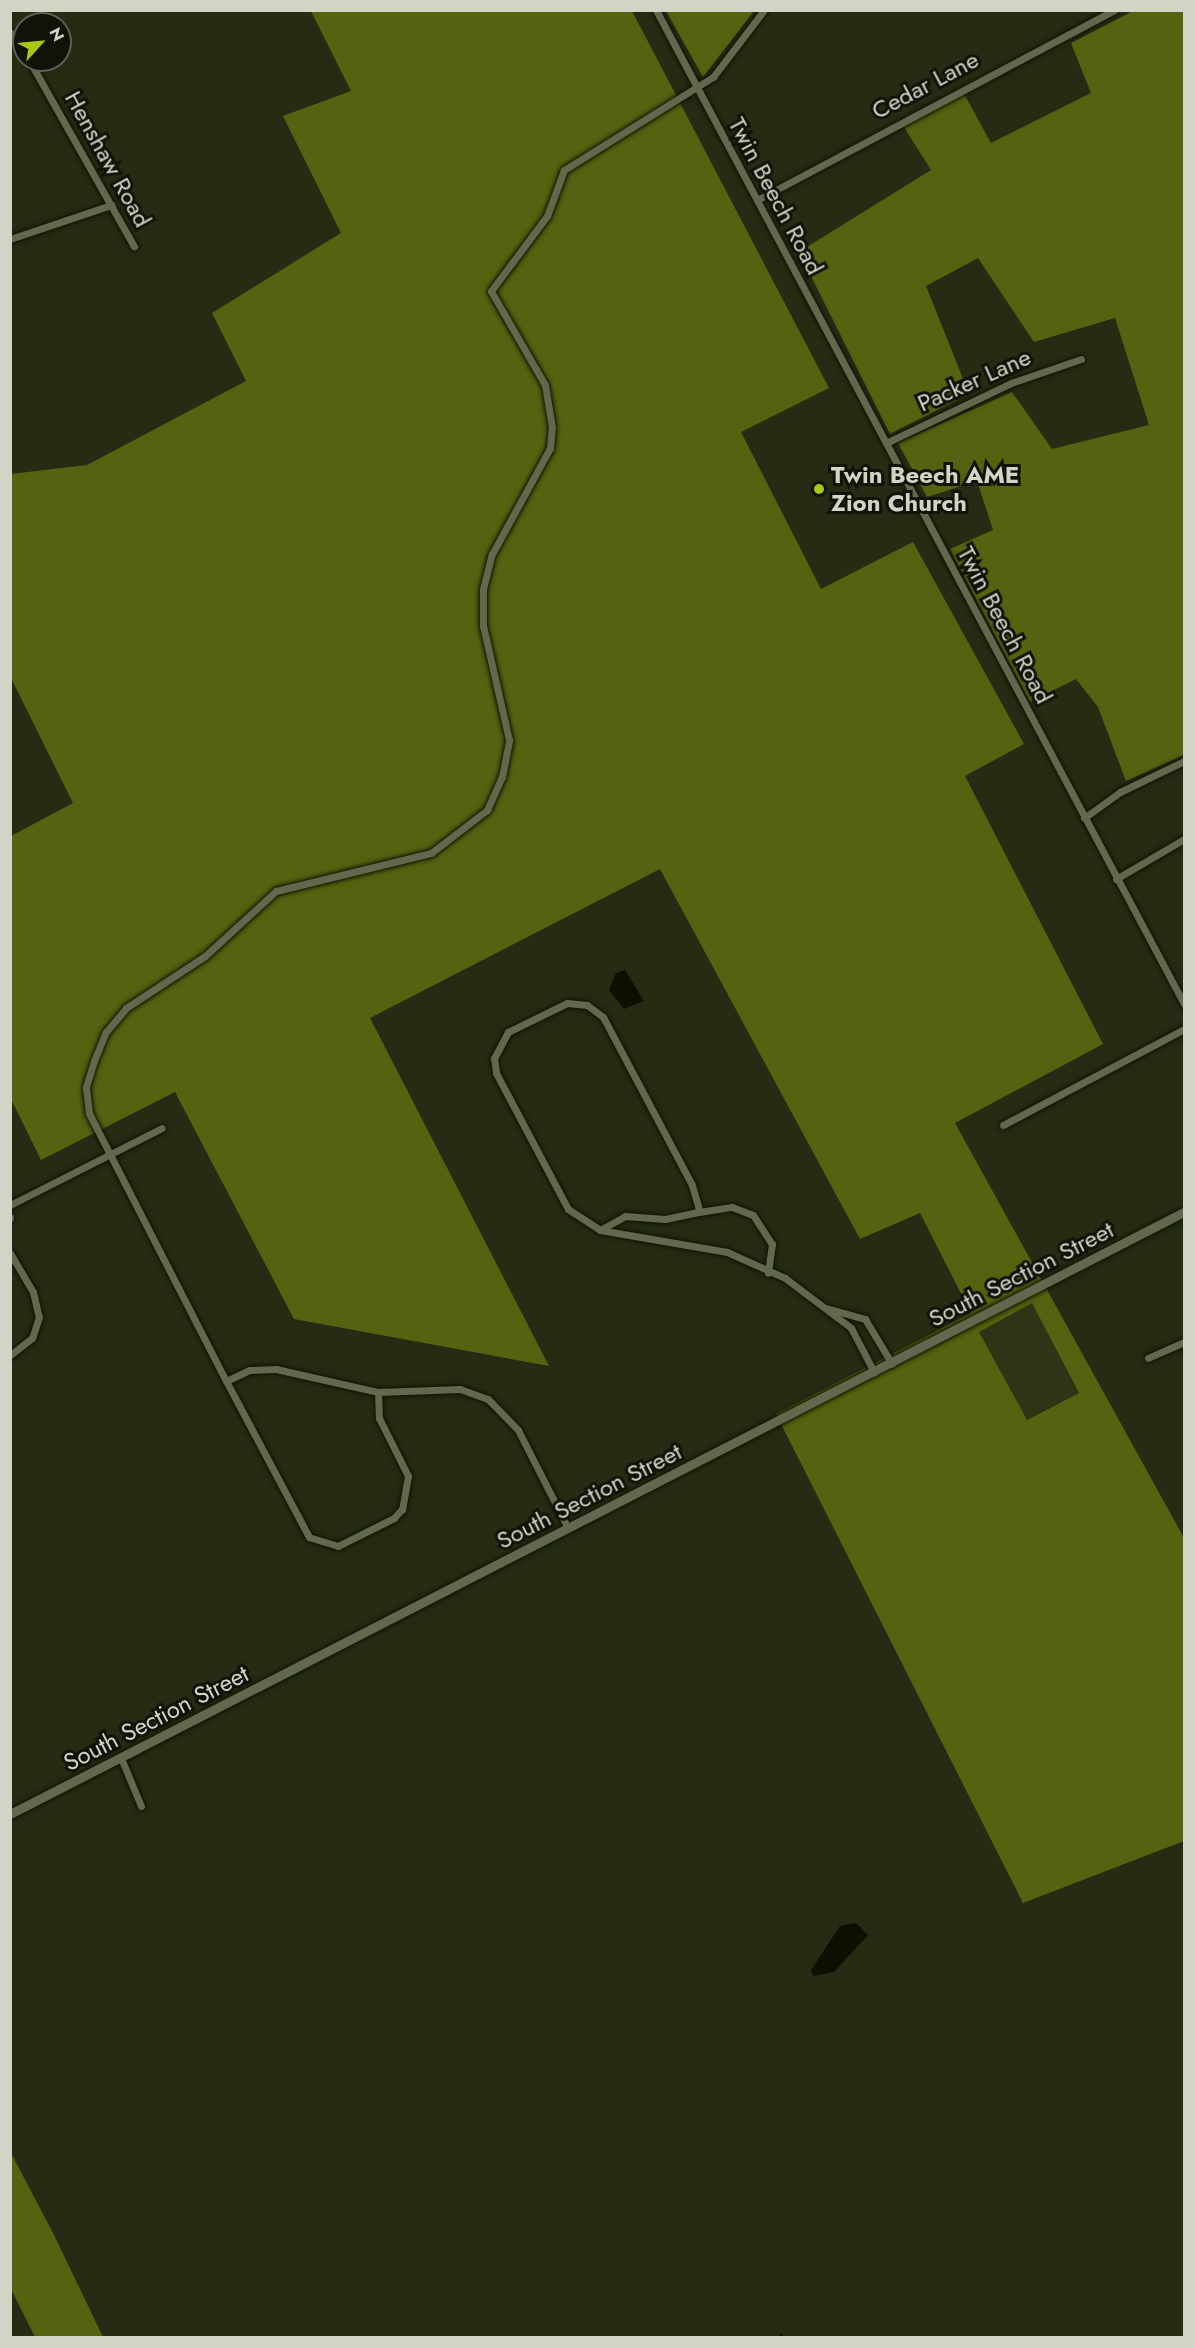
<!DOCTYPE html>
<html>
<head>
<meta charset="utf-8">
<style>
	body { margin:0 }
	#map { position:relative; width:1195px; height:2348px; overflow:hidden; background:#262c14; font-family:Jost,sans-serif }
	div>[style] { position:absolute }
	.built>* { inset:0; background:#2e3415; transform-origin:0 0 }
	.forest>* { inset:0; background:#556310 }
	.water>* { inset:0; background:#0c1000 }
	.stream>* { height:3px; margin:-1.5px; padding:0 1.5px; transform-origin:1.5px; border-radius:1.5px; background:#0c1000 }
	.roads { filter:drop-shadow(0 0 2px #0f1401) drop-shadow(0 0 2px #0f1401) }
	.minor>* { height:7px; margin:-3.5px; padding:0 3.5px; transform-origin:3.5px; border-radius:3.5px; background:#61684e }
	.tertiary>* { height:9px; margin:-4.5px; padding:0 4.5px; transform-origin:4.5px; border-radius:4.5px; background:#61684e }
	.dots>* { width:16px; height:16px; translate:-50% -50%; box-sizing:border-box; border:3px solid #101308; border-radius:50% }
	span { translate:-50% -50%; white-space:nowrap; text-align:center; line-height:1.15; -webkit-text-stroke:6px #101308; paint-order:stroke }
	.street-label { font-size:24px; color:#d1d5c6 }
	.poi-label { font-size:24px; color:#d1d5c6; font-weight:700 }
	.left { translate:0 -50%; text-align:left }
	.frame { position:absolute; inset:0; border:12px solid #d1d5c6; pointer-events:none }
	.north { position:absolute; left:12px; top:12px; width:60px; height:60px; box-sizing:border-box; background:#101308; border:2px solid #5d6154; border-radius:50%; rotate:63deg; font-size:16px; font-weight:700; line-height:24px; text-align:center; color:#d1d5c6 }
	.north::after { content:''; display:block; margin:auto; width:21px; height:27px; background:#abc615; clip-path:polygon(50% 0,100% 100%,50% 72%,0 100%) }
</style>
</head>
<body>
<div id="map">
	<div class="built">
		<i style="left:1032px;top:1302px;width:102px;height:62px;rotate:63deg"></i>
	</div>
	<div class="forest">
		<i style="clip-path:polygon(evenodd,311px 11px,632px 11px,829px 388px,741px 432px,821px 589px,913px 542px,1024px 744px,965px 776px,1103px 1044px,955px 1123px,1184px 1538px,1184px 1841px,1023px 1903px,776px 1414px,971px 1313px,920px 1213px,860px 1239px,660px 869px,370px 1018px,549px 1366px,294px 1319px,175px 1092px,41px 1160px,11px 1099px,11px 836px,73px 803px,11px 678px,11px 474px,87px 465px,246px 381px,212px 313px,341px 233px,283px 116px,351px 91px,311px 11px,1032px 1303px,1079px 1393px,1027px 1420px,979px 1332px,1032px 1303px)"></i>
		<i style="clip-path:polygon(666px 11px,754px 11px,703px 77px)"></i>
		<i style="clip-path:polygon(1133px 11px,1184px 11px,1184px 755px,1126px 781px,1098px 707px,1076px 679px,1030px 702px,950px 549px,993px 530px,977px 481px,927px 497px,898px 443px,1012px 392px,1052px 449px,1149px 425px,1115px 318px,1034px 342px,978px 258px,926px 286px,969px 394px,890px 434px,799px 252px,931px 170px,902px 124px,963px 92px,991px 143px,1091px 93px,1071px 43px)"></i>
		<i style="clip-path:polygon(11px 2153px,53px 2233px,103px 2337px,35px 2337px,11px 2289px)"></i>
	</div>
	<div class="water">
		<i style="clip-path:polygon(625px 970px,644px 1001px,624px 1009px,609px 990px,616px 973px)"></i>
		<i style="clip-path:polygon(856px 1923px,868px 1935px,834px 1972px,813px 1976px,811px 1970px,840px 1926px)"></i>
	</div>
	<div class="stream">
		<i style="left:779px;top:2338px;width:4px;rotate:-63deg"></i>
	</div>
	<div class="roads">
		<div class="minor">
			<i style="left:656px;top:10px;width:1126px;rotate:62.02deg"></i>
			<i style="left:10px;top:32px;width:24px;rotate:55deg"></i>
			<i style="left:29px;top:60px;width:214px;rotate:60.6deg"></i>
			<i style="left:757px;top:200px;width:405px;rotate:-28deg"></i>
			<i style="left:10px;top:239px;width:107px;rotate:-18.6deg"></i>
			<i style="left:886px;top:443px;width:139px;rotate:-25.6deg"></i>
			<i style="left:1011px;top:383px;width:74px;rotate:-18.9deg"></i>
			<i style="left:1084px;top:818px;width:44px;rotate:-35.8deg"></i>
			<i style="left:1120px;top:792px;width:71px;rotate:-25.8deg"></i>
			<i style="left:1116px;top:879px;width:79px;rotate:-30.5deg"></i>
			<i style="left:1003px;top:1125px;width:205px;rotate:-27.9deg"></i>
			<i style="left:10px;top:1205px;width:170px;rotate:-26.9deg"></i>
			<i style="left:699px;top:1212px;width:33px;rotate:-9deg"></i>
			<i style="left:732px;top:1207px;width:22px;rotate:21deg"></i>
			<i style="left:753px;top:1215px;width:35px;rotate:57deg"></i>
			<i style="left:772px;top:1244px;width:29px;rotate:98deg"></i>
			<i style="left:10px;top:1217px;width:1px;rotate:90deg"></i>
			<i style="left:600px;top:1230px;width:29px;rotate:-29deg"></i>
			<i style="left:625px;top:1216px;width:40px;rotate:4.3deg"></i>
			<i style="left:665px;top:1219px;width:35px;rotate:-12deg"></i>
			<i style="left:699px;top:1212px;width:6px;rotate:-99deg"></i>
			<i style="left:698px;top:1206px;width:22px;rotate:-106deg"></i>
			<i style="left:692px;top:1185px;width:190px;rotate:-117.9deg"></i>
			<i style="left:603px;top:1017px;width:20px;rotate:-143deg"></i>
			<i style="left:587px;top:1005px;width:20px;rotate:-174deg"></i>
			<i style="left:567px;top:1003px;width:66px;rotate:153.8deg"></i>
			<i style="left:508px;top:1032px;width:30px;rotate:118deg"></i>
			<i style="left:494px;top:1058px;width:15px;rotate:82deg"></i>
			<i style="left:496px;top:1073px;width:154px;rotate:62.1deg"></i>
			<i style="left:568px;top:1209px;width:38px;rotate:33deg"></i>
			<i style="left:600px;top:1230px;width:129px;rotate:9.8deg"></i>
			<i style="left:727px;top:1252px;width:64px;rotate:24.1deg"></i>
			<i style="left:785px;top:1278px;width:83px;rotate:37.1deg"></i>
			<i style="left:851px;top:1328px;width:50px;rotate:62.4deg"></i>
			<i style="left:10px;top:1253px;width:45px;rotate:59.5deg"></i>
			<i style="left:33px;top:1292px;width:26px;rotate:77deg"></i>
			<i style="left:39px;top:1317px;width:22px;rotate:108deg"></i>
			<i style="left:32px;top:1338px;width:28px;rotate:142deg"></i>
			<i style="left:826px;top:1308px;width:41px;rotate:15.8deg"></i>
			<i style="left:865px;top:1319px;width:52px;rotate:59deg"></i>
			<i style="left:1148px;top:1358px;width:39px;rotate:-24deg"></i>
			<i style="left:226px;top:1381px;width:301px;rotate:-117.1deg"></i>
			<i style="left:89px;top:1113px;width:26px;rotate:-97deg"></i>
			<i style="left:86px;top:1087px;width:27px;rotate:-73deg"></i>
			<i style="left:94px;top:1061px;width:31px;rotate:-68deg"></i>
			<i style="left:106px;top:1032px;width:31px;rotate:-50deg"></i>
			<i style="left:126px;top:1008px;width:95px;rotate:-33.4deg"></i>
			<i style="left:205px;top:956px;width:96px;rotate:-42.5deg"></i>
			<i style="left:276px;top:891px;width:160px;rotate:-13.8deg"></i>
			<i style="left:431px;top:853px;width:71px;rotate:-37.5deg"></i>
			<i style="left:487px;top:810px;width:36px;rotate:-66deg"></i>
			<i style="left:502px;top:777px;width:38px;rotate:-79deg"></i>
			<i style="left:509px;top:740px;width:117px;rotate:-102.8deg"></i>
			<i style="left:483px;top:626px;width:37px;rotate:-90deg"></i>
			<i style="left:483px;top:589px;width:36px;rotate:-76deg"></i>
			<i style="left:492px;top:554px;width:121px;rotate:-61.3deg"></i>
			<i style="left:550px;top:448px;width:21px;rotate:-85deg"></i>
			<i style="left:552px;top:427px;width:43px;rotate:-99.5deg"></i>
			<i style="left:545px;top:385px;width:108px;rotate:-119.9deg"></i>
			<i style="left:491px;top:291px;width:94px;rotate:-53.3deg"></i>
			<i style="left:547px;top:216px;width:49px;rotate:-69.7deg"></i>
			<i style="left:564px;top:170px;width:176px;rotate:-32deg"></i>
			<i style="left:713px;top:77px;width:84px;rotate:-52.7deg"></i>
			<i style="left:378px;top:1392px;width:26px;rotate:88deg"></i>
			<i style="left:379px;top:1418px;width:65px;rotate:63.4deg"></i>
			<i style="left:408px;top:1476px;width:34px;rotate:100deg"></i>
			<i style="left:402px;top:1509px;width:12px;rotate:132deg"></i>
			<i style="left:394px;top:1518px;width:63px;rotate:153.4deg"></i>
			<i style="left:338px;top:1546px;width:30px;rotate:-163deg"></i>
			<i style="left:309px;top:1537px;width:177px;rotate:-118deg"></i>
			<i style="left:226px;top:1381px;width:26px;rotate:-25deg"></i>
			<i style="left:250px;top:1370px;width:26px;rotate:-2deg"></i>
			<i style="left:276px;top:1369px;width:105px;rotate:12.7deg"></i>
			<i style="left:378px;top:1392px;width:82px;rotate:-2.1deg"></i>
			<i style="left:460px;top:1389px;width:30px;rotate:20deg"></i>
			<i style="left:488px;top:1399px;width:43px;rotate:45.9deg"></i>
			<i style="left:518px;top:1430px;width:110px;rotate:63deg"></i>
			<i style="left:121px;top:1758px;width:52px;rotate:67.4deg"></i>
		</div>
		<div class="tertiary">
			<i style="left:10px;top:1814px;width:1319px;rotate:-27.15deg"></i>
		</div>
	</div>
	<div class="dots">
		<i style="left:819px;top:489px;background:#abc615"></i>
	</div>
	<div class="street-label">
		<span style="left:925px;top:85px;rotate:-28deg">Cedar Lane</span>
		<span style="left:108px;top:159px;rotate:61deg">Henshaw Road</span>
		<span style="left:776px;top:196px;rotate:62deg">Twin Beech Road</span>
		<span style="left:974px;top:380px;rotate:-24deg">Packer Lane</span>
		<span style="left:1005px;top:625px;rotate:62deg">Twin Beech Road</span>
		<span style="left:1021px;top:1274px;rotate:-27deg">South Section Street</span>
		<span style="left:589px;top:1496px;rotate:-27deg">South Section Street</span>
		<span style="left:156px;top:1718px;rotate:-27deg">South Section Street</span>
	</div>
	<div class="poi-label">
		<span class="left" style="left:831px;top:489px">Twin Beech AME<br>Zion Church</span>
	</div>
	<div class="frame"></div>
	<div class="north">N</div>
</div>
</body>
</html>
